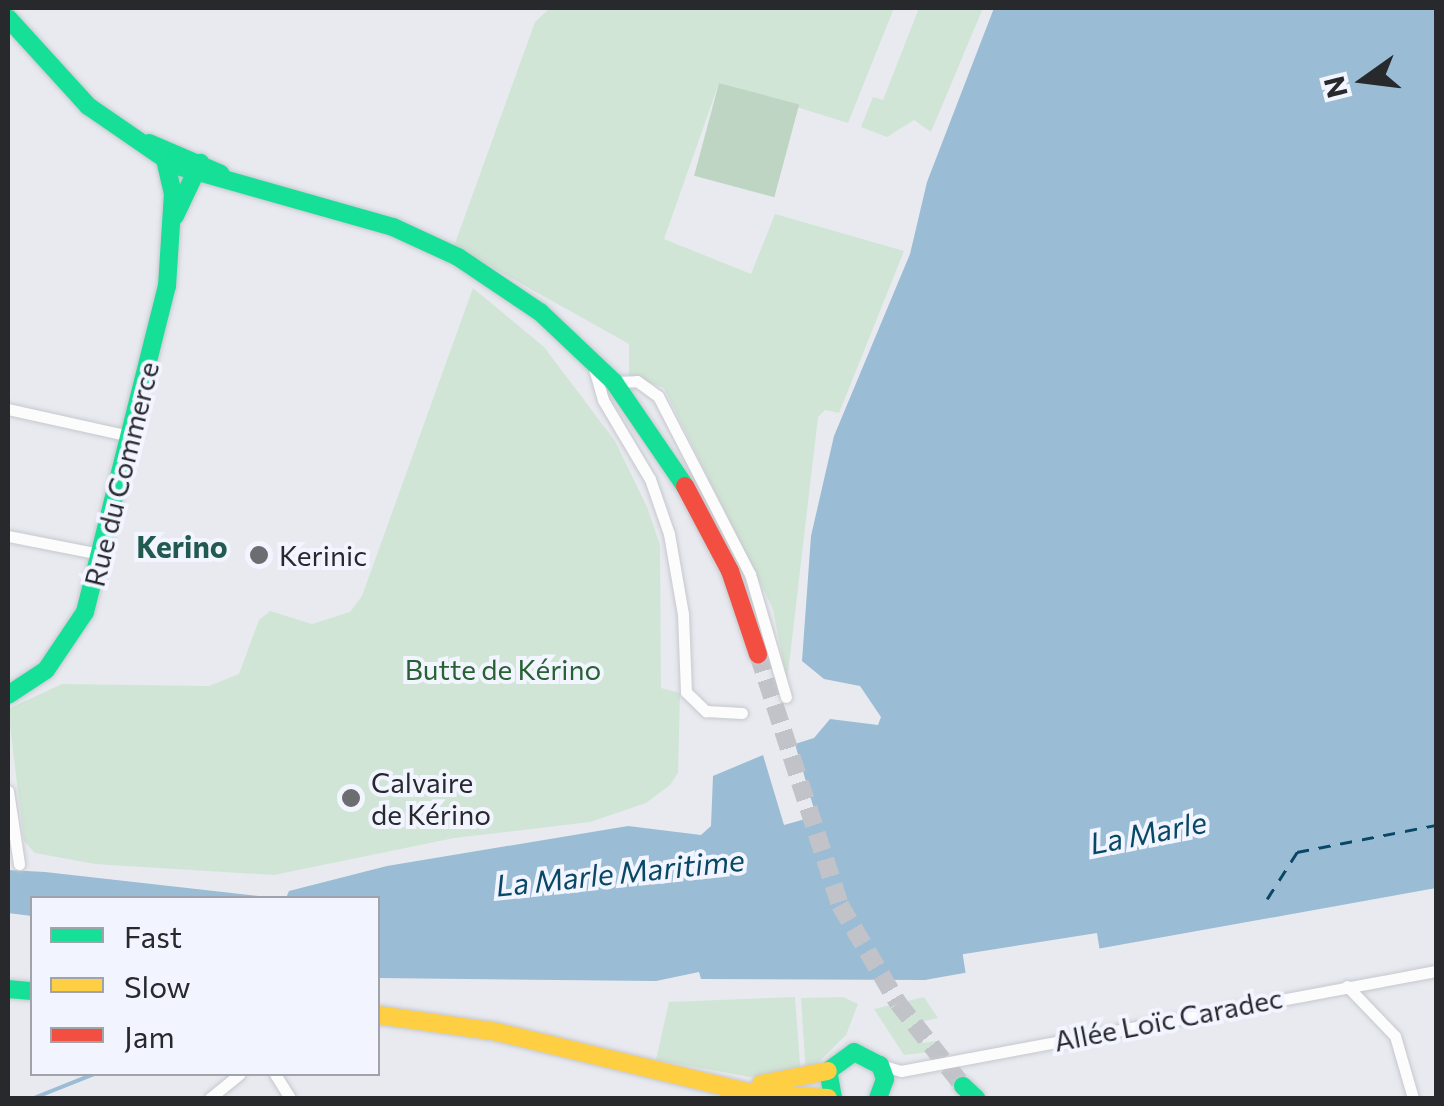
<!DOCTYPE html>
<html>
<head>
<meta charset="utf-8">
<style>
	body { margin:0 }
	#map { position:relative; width:1444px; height:1106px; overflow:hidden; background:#e8eaf0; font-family:Commissioner,sans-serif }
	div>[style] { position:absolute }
	.green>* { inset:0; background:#d0e5d5 }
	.forest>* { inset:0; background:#bed5c3; transform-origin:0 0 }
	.water>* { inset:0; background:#9abcd4 }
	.pier>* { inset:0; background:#e8eaf0; transform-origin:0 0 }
	.stream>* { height:4px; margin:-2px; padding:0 2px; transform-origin:2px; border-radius:2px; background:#9abcd4 }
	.ferry>* { height:2.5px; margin-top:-1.25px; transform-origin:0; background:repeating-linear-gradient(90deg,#084866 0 12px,transparent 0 22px) }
	.secondary-tunnel>* { height:18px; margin-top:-9px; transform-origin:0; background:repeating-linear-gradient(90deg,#c1c3c9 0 18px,transparent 0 27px) }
	.roads { filter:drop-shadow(0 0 2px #c6c8cd) drop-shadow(0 0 2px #c6c8cd) }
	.street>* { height:11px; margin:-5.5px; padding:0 5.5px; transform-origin:5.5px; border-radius:5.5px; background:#fcfcfd }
	.fast>* { height:18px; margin:-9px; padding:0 9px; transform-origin:9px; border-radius:9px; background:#16e098 }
	.slow>* { height:18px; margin:-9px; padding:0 9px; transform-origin:9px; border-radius:9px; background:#ffcf43 }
	.jam>* { height:18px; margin:-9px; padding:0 9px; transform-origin:9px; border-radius:9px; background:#f24e42 }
	.dots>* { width:28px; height:28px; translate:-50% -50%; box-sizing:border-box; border:5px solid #f2f5ff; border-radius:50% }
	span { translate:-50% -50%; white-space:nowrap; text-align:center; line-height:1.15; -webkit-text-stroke:8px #f2f5ff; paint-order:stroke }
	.street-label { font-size:28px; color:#27292d }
	.poi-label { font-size:28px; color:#27292d }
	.left { translate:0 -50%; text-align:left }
	.park-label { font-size:28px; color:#286232 }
	.neighbourhood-label { font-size:30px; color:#235a50; font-weight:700 }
	.water-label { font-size:30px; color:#084866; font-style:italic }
	.frame { position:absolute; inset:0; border:10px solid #27292d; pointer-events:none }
	.legend { position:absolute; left:30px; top:896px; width:350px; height:180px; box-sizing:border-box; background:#f2f5ff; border:2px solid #a1a3ab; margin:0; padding:12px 18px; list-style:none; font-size:30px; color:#27292d }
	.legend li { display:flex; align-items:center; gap:20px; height:50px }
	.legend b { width:50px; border:2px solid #a1a3ab }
	.north { position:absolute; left:1314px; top:30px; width:100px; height:100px; -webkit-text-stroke:8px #f2f5ff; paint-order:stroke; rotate:256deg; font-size:28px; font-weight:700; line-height:40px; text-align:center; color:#27292d }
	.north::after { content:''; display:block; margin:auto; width:35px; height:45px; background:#27292d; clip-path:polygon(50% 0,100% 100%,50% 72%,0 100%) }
</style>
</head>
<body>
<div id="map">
	<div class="green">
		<i style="clip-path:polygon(550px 8px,894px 8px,848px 123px,719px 83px,664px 239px,751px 274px,775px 214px,904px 251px,839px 413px,825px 410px,818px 417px,787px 682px,773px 609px,664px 388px,629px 375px,629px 344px,454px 246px,535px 22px)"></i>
		<i style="clip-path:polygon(919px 8px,983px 8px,931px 132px,914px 120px,887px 137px,861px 127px,873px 97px,883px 100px)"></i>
		<i style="clip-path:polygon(473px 288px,544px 347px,615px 441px,647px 507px,660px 545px,661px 688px,680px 693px,678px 773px,670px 785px,646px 803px,590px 822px,454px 838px,274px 875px,95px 864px,35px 853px,24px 841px,8px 709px,62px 684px,209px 686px,239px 674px,259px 620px,270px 611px,312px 624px,350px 612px,362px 596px)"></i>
		<i style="clip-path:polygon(795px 997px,801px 1078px,773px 1081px,656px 1060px,669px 1002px)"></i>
		<i style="clip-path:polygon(843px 997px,858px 1004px,846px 1035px,806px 1075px,801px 998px)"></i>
		<i style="clip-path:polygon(924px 997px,938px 1018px,920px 1022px,923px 1043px,936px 1041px,939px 1051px,904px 1055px,874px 1009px)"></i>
	</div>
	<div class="forest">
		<i style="left:719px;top:83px;width:83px;height:96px;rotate:15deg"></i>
	</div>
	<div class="water">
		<i style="clip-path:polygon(994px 8px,1436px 8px,1436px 888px,925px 980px,701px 979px,699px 972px,656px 981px,378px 978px,378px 898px,286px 898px,289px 891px,387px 866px,628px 826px,701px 835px,711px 826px,713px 776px,763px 755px,784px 825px,816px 816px,795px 744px,814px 738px,830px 719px,878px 725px,881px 717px,860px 686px,824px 679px,802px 661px,811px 536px,834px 436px,910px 254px,927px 182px)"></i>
		<i style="clip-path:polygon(8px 870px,45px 872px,277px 898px,32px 898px,32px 916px,8px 913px)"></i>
	</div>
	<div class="pier">
		<i style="left:1097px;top:933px;width:24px;height:136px;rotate:81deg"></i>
	</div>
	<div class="stream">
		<i style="left:34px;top:1098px;width:65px;rotate:-21.8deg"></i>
	</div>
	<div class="ferry">
		<i style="left:1267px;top:899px;width:56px;rotate:-57.4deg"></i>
		<i style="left:1297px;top:852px;width:142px;rotate:-11deg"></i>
	</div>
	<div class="secondary-tunnel">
		<i style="left:758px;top:654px;width:264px;rotate:71.9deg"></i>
		<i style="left:840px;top:905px;width:114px;rotate:59.4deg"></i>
		<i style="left:898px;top:1003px;width:105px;rotate:51.9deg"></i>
	</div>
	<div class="roads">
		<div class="street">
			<i style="left:593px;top:365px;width:36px;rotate:74deg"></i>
			<i style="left:603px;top:400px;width:92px;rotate:59.3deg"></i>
			<i style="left:650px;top:479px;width:58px;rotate:70.9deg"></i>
			<i style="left:669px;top:534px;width:81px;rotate:80.1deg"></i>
			<i style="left:683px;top:614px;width:78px;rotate:87.8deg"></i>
			<i style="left:686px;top:692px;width:28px;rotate:44deg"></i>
			<i style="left:706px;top:711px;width:36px;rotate:3deg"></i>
			<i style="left:614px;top:382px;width:23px;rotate:-2deg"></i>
			<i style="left:637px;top:381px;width:26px;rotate:36deg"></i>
			<i style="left:658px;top:396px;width:200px;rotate:62.7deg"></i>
			<i style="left:750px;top:574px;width:128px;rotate:73.7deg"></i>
			<i style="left:8px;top:409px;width:125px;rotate:12.5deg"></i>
			<i style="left:8px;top:536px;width:94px;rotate:11.1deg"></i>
			<i style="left:8px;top:791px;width:74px;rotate:81.4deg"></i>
			<i style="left:1347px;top:986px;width:69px;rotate:46.2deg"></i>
			<i style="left:1395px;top:1036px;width:65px;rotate:73.8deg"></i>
			<i style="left:880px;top:1065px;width:22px;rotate:16deg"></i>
			<i style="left:901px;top:1071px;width:544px;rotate:-10.59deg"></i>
			<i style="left:275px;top:1074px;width:28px;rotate:58deg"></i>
			<i style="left:210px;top:1098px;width:38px;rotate:-39deg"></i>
		</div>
		<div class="fast">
			<i style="left:8px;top:18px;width:119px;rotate:47.7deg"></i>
			<i style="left:88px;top:106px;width:104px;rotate:34.5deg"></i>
			<i style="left:174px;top:165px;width:228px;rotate:15.8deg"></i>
			<i style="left:393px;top:227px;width:72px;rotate:24.8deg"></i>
			<i style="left:458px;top:257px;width:99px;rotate:33.9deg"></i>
			<i style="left:540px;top:312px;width:102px;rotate:43.4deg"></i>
			<i style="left:614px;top:382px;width:126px;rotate:55.7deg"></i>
			<i style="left:149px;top:143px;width:78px;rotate:23.3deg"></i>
			<i style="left:175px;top:216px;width:59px;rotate:-64.7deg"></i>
			<i style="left:8px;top:695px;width:45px;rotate:-33.3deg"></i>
			<i style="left:46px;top:670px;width:70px;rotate:-56.1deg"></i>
			<i style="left:85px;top:612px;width:336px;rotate:-75.9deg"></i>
			<i style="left:167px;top:286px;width:92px;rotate:-86.3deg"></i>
			<i style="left:173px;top:194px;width:36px;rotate:-103deg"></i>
			<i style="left:8px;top:989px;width:24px;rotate:5deg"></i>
			<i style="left:963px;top:1086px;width:18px;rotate:43deg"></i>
			<i style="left:833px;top:1098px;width:27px;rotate:-100deg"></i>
			<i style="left:828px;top:1071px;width:32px;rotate:-36deg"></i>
			<i style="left:854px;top:1052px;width:29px;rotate:27deg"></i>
			<i style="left:880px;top:1065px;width:15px;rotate:70deg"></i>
			<i style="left:885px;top:1079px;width:20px;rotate:110deg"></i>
		</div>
		<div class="slow">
			<i style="left:378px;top:1015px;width:120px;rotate:8.1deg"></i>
			<i style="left:497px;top:1032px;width:266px;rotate:13.5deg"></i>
			<i style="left:756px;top:1094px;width:72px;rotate:3.2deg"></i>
			<i style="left:761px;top:1084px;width:68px;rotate:-11deg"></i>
		</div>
		<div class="jam">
			<i style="left:685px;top:486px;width:96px;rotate:62.1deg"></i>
			<i style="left:730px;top:571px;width:88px;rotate:71.4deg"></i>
		</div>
	</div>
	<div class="dots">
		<i style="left:259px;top:555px;background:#6b6d71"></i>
		<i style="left:351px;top:798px;background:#6b6d71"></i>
	</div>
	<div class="street-label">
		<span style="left:121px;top:474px;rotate:-76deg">Rue du Commerce</span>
		<span style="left:1168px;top:1019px;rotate:-11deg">Allée Loïc Caradec</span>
	</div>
	<div class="poi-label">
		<span class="left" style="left:279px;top:555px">Kerinic</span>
		<span class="left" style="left:371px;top:798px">Calvaire<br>de Kérino</span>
	</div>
	<div class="park-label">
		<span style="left:503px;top:669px">Butte de Kérino</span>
	</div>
	<div class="neighbourhood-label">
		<span style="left:182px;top:546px">Kerino</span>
	</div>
	<div class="water-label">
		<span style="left:1148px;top:832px;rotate:-11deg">La Marle</span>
		<span style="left:620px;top:872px;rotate:-6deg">La Marle Maritime</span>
	</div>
	<div class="frame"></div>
	<ul class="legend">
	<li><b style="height:12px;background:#16e098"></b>Fast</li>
	<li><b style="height:12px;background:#ffcf43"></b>Slow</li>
	<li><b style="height:12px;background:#f24e42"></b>Jam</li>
	</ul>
	<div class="north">N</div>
</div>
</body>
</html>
